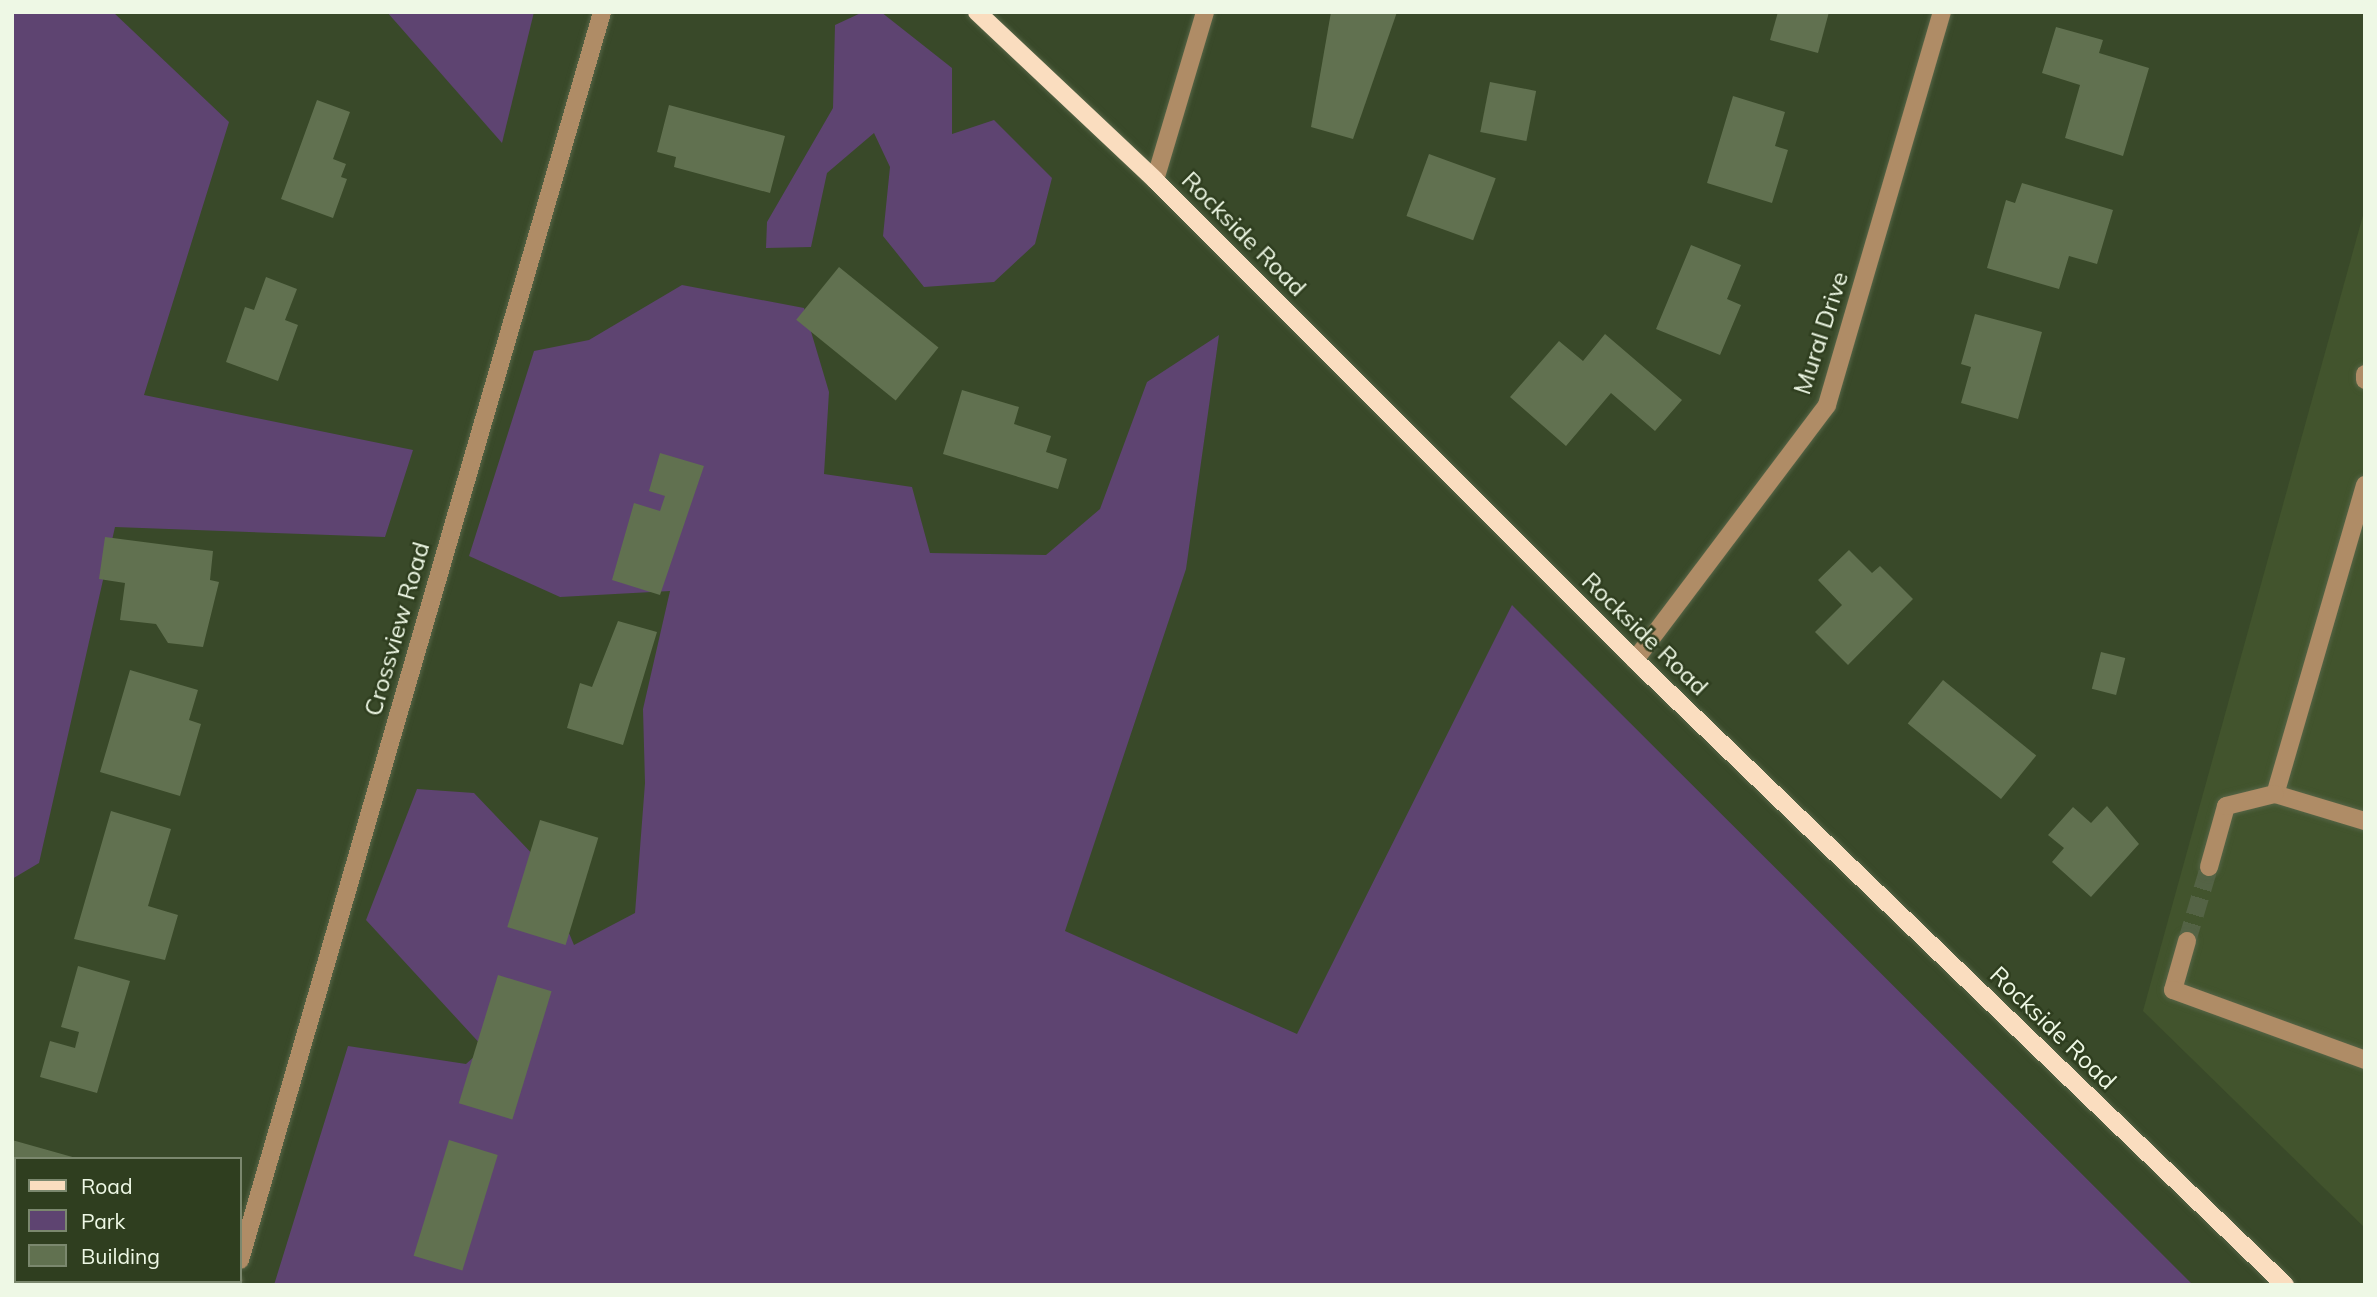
<!DOCTYPE html>
<html>
<head>
<meta charset="utf-8">
<style>
	body { margin:0 }
	#map { position:relative; width:2377px; height:1297px; overflow:hidden; background:#394929; font-family:Mulish,sans-serif }
	div>[style] { position:absolute }
	.built>* { inset:0; background:#42542d }
	.green>* { inset:0; background:#5e4471 }
	.building>* { inset:0; background:#617150; transform-origin:0 0 }
	.minor-tunnel>* { height:18px; margin-top:-9px; transform-origin:0; background:repeating-linear-gradient(90deg,#546345 0 18px,transparent 0 27px) }
	.roads { filter:drop-shadow(0 0 2px #566547) drop-shadow(0 0 2px #566547) }
	.minor>* { height:18px; margin:-9px; padding:0 9px; transform-origin:9px; border-radius:9px; background:#af8c66 }
	.major>* { height:18px; margin:-9px; padding:0 9px; transform-origin:9px; border-radius:9px; background:#faddbf }
	span { translate:-50% -50%; white-space:nowrap; text-align:center; line-height:1.15; -webkit-text-stroke:5px #2f3e1f; paint-order:stroke }
	.street-label { font-size:24px; color:#eef8e5 }
	.frame { position:absolute; inset:0; border:14px solid #eef8e5; pointer-events:none }
	.legend { position:absolute; left:14px; top:1157px; width:228px; height:126px; box-sizing:border-box; background:#2f3e1f; border:2px solid #7b886e; margin:0; padding:9px 12px; list-style:none; font-size:21px; color:#eef8e5 }
	.legend li { display:flex; align-items:center; gap:14px; height:35px }
	.legend b { width:35px; border:2px solid #7b886e }
</style>
</head>
<body>
<div id="map">
	<div class="built">
		<i style="clip-path:polygon(2365px 208px,2365px 1228px,2143px 1011px)"></i>
	</div>
	<div class="green">
		<i style="clip-path:polygon(12px 12px,113px 12px,229px 122px,144px 395px,413px 450px,385px 537px,115px 527px,39px 863px,12px 879px)"></i>
		<i style="clip-path:polygon(387px 12px,534px 12px,502px 143px)"></i>
		<i style="clip-path:polygon(863px 12px,881px 12px,952px 68px,952px 134px,994px 120px,1052px 178px,1035px 244px,994px 282px,924px 287px,883px 236px,890px 167px,874px 133px,827px 173px,811px 247px,766px 248px,767px 222px,833px 108px,835px 25px)"></i>
		<i style="clip-path:polygon(682px 285px,804px 308px,829px 392px,824px 474px,912px 487px,930px 553px,1046px 555px,1100px 509px,1147px 382px,1219px 335px,1186px 569px,1065px 931px,1297px 1034px,1512px 605px,2193px 1285px,274px 1285px,348px 1046px,466px 1064px,484px 1048px,366px 920px,417px 789px,474px 793px,539px 861px,574px 945px,635px 913px,645px 783px,643px 709px,670px 591px,560px 597px,469px 556px,534px 351px,589px 340px)"></i>
	</div>
	<div class="building">
		<i style="clip-path:polygon(1331px 12px,1397px 12px,1353px 139px,1311px 127px)"></i>
		<i style="clip-path:polygon(1778px 12px,1829px 12px,1818px 53px,1770px 40px)"></i>
		<i style="clip-path:polygon(2056px 27px,2103px 40px,2099px 53px,2149px 68px,2123px 156px,2065px 138px,2080px 85px,2042px 73px)"></i>
		<i style="left:1490px;top:82px;width:47px;height:51px;rotate:11deg"></i>
		<i style="clip-path:polygon(1733px 96px,1785px 112px,1775px 146px,1788px 150px,1772px 203px,1707px 183px)"></i>
		<i style="clip-path:polygon(317px 100px,350px 112px,333px 159px,346px 164px,341px 177px,347px 179px,333px 218px,281px 199px)"></i>
		<i style="clip-path:polygon(669px 105px,785px 136px,770px 193px,674px 167px,676px 157px,657px 152px)"></i>
		<i style="left:1429px;top:154px;width:71px;height:66px;rotate:20deg"></i>
		<i style="clip-path:polygon(2022px 183px,2113px 210px,2097px 264px,2069px 256px,2059px 289px,1987px 268px,2006px 200px,2015px 203px)"></i>
		<i style="clip-path:polygon(1691px 245px,1741px 265px,1727px 299px,1741px 305px,1720px 355px,1656px 329px)"></i>
		<i style="left:839px;top:267px;width:128px;height:68px;rotate:39deg"></i>
		<i style="clip-path:polygon(266px 277px,297px 289px,285px 320px,298px 325px,278px 381px,226px 362px,245px 307px,254px 310px)"></i>
		<i style="clip-path:polygon(1975px 314px,2042px 332px,2018px 419px,1961px 403px,1971px 367px,1961px 364px)"></i>
		<i style="clip-path:polygon(1605px 334px,1682px 400px,1655px 431px,1611px 393px,1566px 446px,1510px 397px,1559px 341px,1583px 361px)"></i>
		<i style="clip-path:polygon(962px 390px,1019px 407px,1014px 424px,1051px 436px,1046px 452px,1067px 459px,1058px 489px,943px 454px)"></i>
		<i style="clip-path:polygon(660px 453px,704px 466px,660px 595px,612px 580px,634px 503px,660px 511px,665px 496px,649px 491px)"></i>
		<i style="clip-path:polygon(105px 537px,213px 551px,210px 580px,219px 582px,203px 647px,168px 643px,156px 624px,120px 620px,125px 583px,99px 579px)"></i>
		<i style="clip-path:polygon(1849px 550px,1872px 573px,1880px 566px,1913px 599px,1848px 665px,1815px 632px,1842px 605px,1818px 580px)"></i>
		<i style="clip-path:polygon(618px 621px,657px 632px,623px 745px,567px 728px,580px 683px,592px 687px)"></i>
		<i style="left:2101px;top:652px;width:25px;height:38px;rotate:14deg"></i>
		<i style="clip-path:polygon(130px 670px,198px 690px,189px 720px,201px 724px,180px 796px,100px 772px)"></i>
		<i style="left:1943px;top:680px;width:120px;height:56px;rotate:39deg"></i>
		<i style="clip-path:polygon(2107px 806px,2139px 844px,2091px 897px,2052px 862px,2064px 848px,2048px 835px,2073px 807px,2091px 823px)"></i>
		<i style="clip-path:polygon(111px 811px,171px 829px,148px 906px,178px 915px,165px 960px,74px 939px)"></i>
		<i style="left:540px;top:820px;width:61px;height:112px;rotate:17deg"></i>
		<i style="clip-path:polygon(78px 966px,130px 981px,97px 1093px,40px 1077px,50px 1041px,75px 1048px,79px 1032px,61px 1027px)"></i>
		<i style="left:498px;top:975px;width:56px;height:134px;rotate:17deg"></i>
		<i style="clip-path:polygon(12px 1140px,76px 1158px,16px 1159px,16px 1273px)"></i>
		<i style="left:449px;top:1140px;width:51px;height:121px;rotate:17deg"></i>
	</div>
	<div class="minor-tunnel">
		<i style="left:2187px;top:941px;width:77px;rotate:-73.4deg"></i>
	</div>
	<div class="roads">
		<div class="minor">
			<i style="left:1155px;top:180px;width:175px;rotate:-73.4deg"></i>
			<i style="left:2365px;top:374px;width:6px;rotate:90deg"></i>
			<i style="left:2365px;top:485px;width:322px;rotate:106.2deg"></i>
			<i style="left:2275px;top:794px;width:94px;rotate:16.7deg"></i>
			<i style="left:1635px;top:660px;width:319px;rotate:-53deg"></i>
			<i style="left:1827px;top:405px;width:409px;rotate:-73.7deg"></i>
			<i style="left:2209px;top:867px;width:63px;rotate:-74.4deg"></i>
			<i style="left:2226px;top:806px;width:50px;rotate:-13.8deg"></i>
			<i style="left:2187px;top:941px;width:51px;rotate:105.9deg"></i>
			<i style="left:2173px;top:990px;width:204px;rotate:20deg"></i>
			<i style="left:240px;top:1260px;width:1299px;rotate:-73.82deg"></i>
			<i style="left:232px;top:1285px;width:4px;rotate:-76deg"></i>
		</div>
		<div class="major">
			<i style="left:977px;top:12px;width:245px;rotate:43.3deg"></i>
			<i style="left:1155px;top:180px;width:679px;rotate:45deg"></i>
			<i style="left:1635px;top:660px;width:902px;rotate:43.88deg"></i>
		</div>
	</div>
	<div class="street-label">
		<span style="left:1244px;top:234px;rotate:45deg">Rockside Road</span>
		<span style="left:1821px;top:333px;rotate:-72deg">Mural Drive</span>
		<span style="left:397px;top:629px;rotate:-74deg">Crossview Road</span>
		<span style="left:1645px;top:634px;rotate:44deg">Rockside Road</span>
		<span style="left:2053px;top:1028px;rotate:44deg">Rockside Road</span>
	</div>
	<div class="frame"></div>
	<ul class="legend">
	<li><b style="height:9px;background:#faddbf"></b>Road</li>
	<li><b style="height:19px;background:#5e4471"></b>Park</li>
	<li><b style="height:19px;background:#617150"></b>Building</li>
	</ul>
</div>
</body>
</html>
